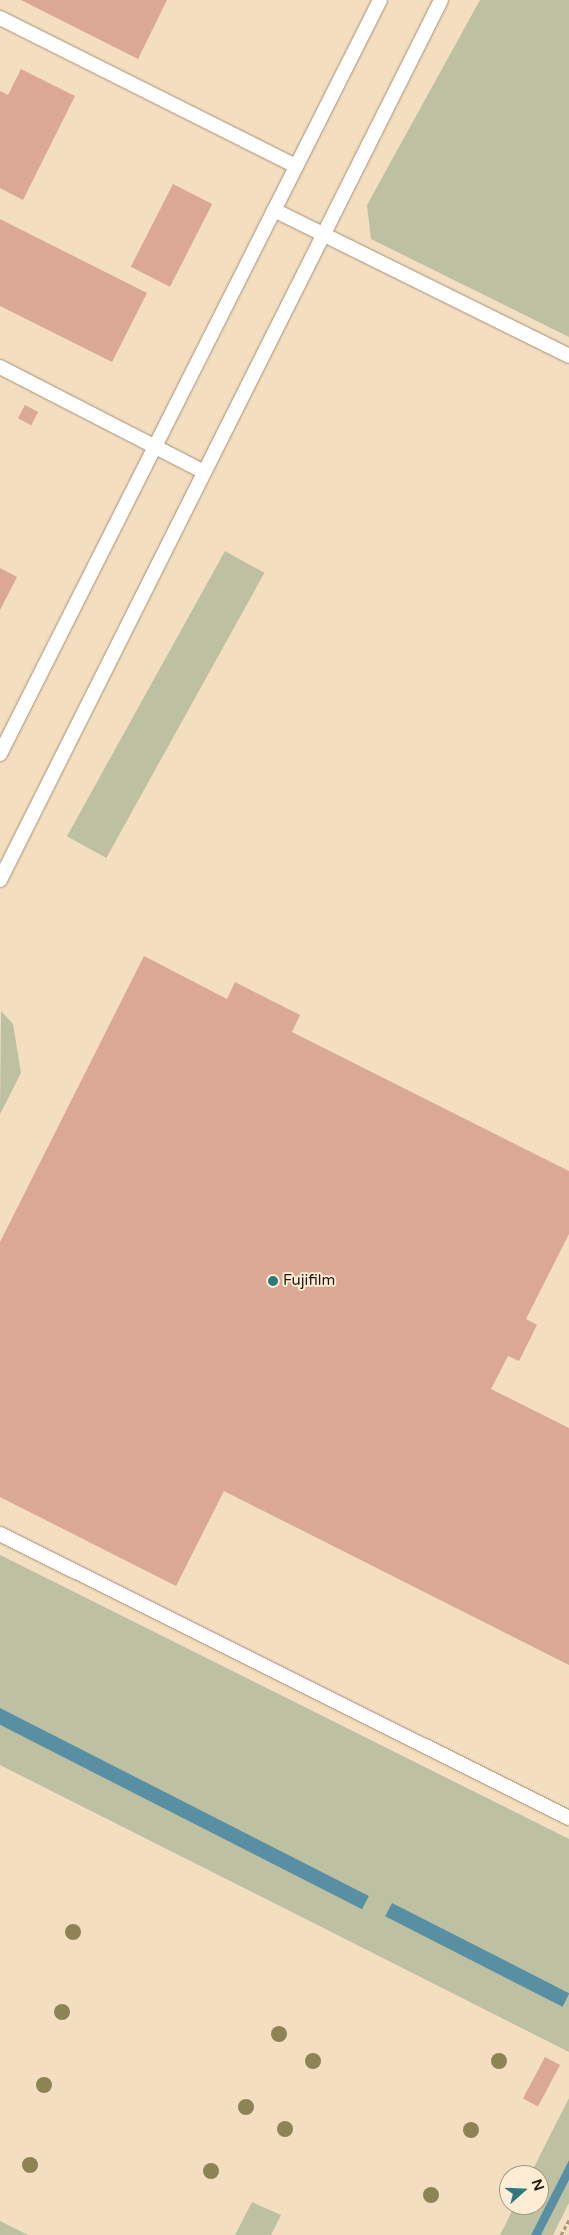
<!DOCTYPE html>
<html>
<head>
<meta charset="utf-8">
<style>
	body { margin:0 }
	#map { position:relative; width:569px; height:2235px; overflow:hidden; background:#f4dec0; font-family:"Varela Round",sans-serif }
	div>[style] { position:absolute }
	.green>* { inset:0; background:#bdc0a1; transform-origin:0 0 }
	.water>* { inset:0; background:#588fa2; transform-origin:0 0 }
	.building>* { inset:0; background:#daa895; transform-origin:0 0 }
	.path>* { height:3px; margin-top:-1.5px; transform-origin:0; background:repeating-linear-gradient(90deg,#a7977f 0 4px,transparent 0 6.5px) }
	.roads { filter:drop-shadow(0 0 1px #a69175) drop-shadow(0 0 1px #a69175) }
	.service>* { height:14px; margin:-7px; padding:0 7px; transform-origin:7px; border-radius:7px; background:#fff }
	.trees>* { width:16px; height:16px; margin:-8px; border-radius:50%; background:#8d8456 }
	.dots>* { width:14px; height:14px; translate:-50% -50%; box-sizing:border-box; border:2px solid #feecd4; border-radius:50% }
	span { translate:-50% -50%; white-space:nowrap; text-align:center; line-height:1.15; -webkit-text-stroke:4px #feecd4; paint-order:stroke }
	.poi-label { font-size:15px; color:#221a0f }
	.left { translate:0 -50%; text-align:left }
	.north { position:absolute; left:499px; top:2165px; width:50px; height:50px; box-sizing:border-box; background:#feecd4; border:1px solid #a69885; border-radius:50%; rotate:70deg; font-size:14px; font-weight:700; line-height:20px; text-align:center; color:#221a0f }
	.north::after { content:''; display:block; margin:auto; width:18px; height:22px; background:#30797d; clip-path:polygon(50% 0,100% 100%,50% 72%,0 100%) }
</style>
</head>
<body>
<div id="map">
	<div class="green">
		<i style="clip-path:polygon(480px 0,569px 0,569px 337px,371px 239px,367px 205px)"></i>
		<i style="left:225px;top:551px;width:45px;height:326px;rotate:29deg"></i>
		<i style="clip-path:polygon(1px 1011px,13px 1024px,21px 1073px,0 1114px)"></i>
		<i style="clip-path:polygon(0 1555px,569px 1839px,569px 2052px,0 1765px)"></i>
		<i style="clip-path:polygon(569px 2098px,569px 2160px,531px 2235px,500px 2235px,515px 2205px,539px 2205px,539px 2175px,530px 2175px)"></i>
		<i style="clip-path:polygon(569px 2180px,569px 2203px,553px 2235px,541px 2235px)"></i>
		<i style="clip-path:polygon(252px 2202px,281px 2215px,271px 2235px,235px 2235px)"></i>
		<i style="clip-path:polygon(0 2221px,28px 2235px,0 2235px)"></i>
	</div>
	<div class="water">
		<i style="left:0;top:1708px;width:414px;height:15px;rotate:27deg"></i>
		<i style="left:392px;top:1903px;width:199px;height:15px;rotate:27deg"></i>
		<i style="clip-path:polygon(569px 2160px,569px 2180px,541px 2235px,531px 2235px)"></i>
	</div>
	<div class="building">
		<i style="clip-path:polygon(21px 0,167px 0,138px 59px)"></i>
		<i style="clip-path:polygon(21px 69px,75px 96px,23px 200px,0 188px,0 91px,8px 95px)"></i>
		<i style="left:173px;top:184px;width:44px;height:93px;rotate:27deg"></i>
		<i style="clip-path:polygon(0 219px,147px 293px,112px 362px,0 306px)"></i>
		<i style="left:25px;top:405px;width:15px;height:15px;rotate:28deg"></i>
		<i style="clip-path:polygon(0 568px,17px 577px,0 610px)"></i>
		<i style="clip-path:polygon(144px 956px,227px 999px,235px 982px,300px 1015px,292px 1032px,569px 1171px,569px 1234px,526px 1319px,537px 1325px,519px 1361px,508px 1356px,491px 1389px,569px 1428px,569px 1665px,224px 1491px,176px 1586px,0 1497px,0 1242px)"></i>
		<i style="left:545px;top:2057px;width:17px;height:47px;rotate:28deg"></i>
	</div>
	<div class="path">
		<i style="left:561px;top:2235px;width:17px;rotate:-62deg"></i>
	</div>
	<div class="roads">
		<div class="service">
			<i style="left:0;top:18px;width:331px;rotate:26.6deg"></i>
			<i style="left:274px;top:210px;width:329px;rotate:26.3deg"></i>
			<i style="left:0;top:367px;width:229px;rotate:27.2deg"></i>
			<i style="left:0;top:754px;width:844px;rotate:-63.25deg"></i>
			<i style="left:0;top:880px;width:984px;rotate:-63.38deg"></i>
			<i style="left:0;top:1534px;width:636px;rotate:26.52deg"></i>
		</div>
	</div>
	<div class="trees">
		<i style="left:73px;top:1932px"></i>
		<i style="left:62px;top:2012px"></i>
		<i style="left:279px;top:2034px"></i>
		<i style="left:313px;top:2061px"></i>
		<i style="left:499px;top:2061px"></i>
		<i style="left:44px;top:2085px"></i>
		<i style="left:246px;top:2107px"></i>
		<i style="left:285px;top:2129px"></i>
		<i style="left:471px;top:2130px"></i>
		<i style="left:30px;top:2165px"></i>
		<i style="left:211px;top:2171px"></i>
		<i style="left:431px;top:2195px"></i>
	</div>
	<div class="dots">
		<i style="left:273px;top:1281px;background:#30797d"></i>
	</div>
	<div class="poi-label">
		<span class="left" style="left:283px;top:1281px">Fujifilm</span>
	</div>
	<div class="north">N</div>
</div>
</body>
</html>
